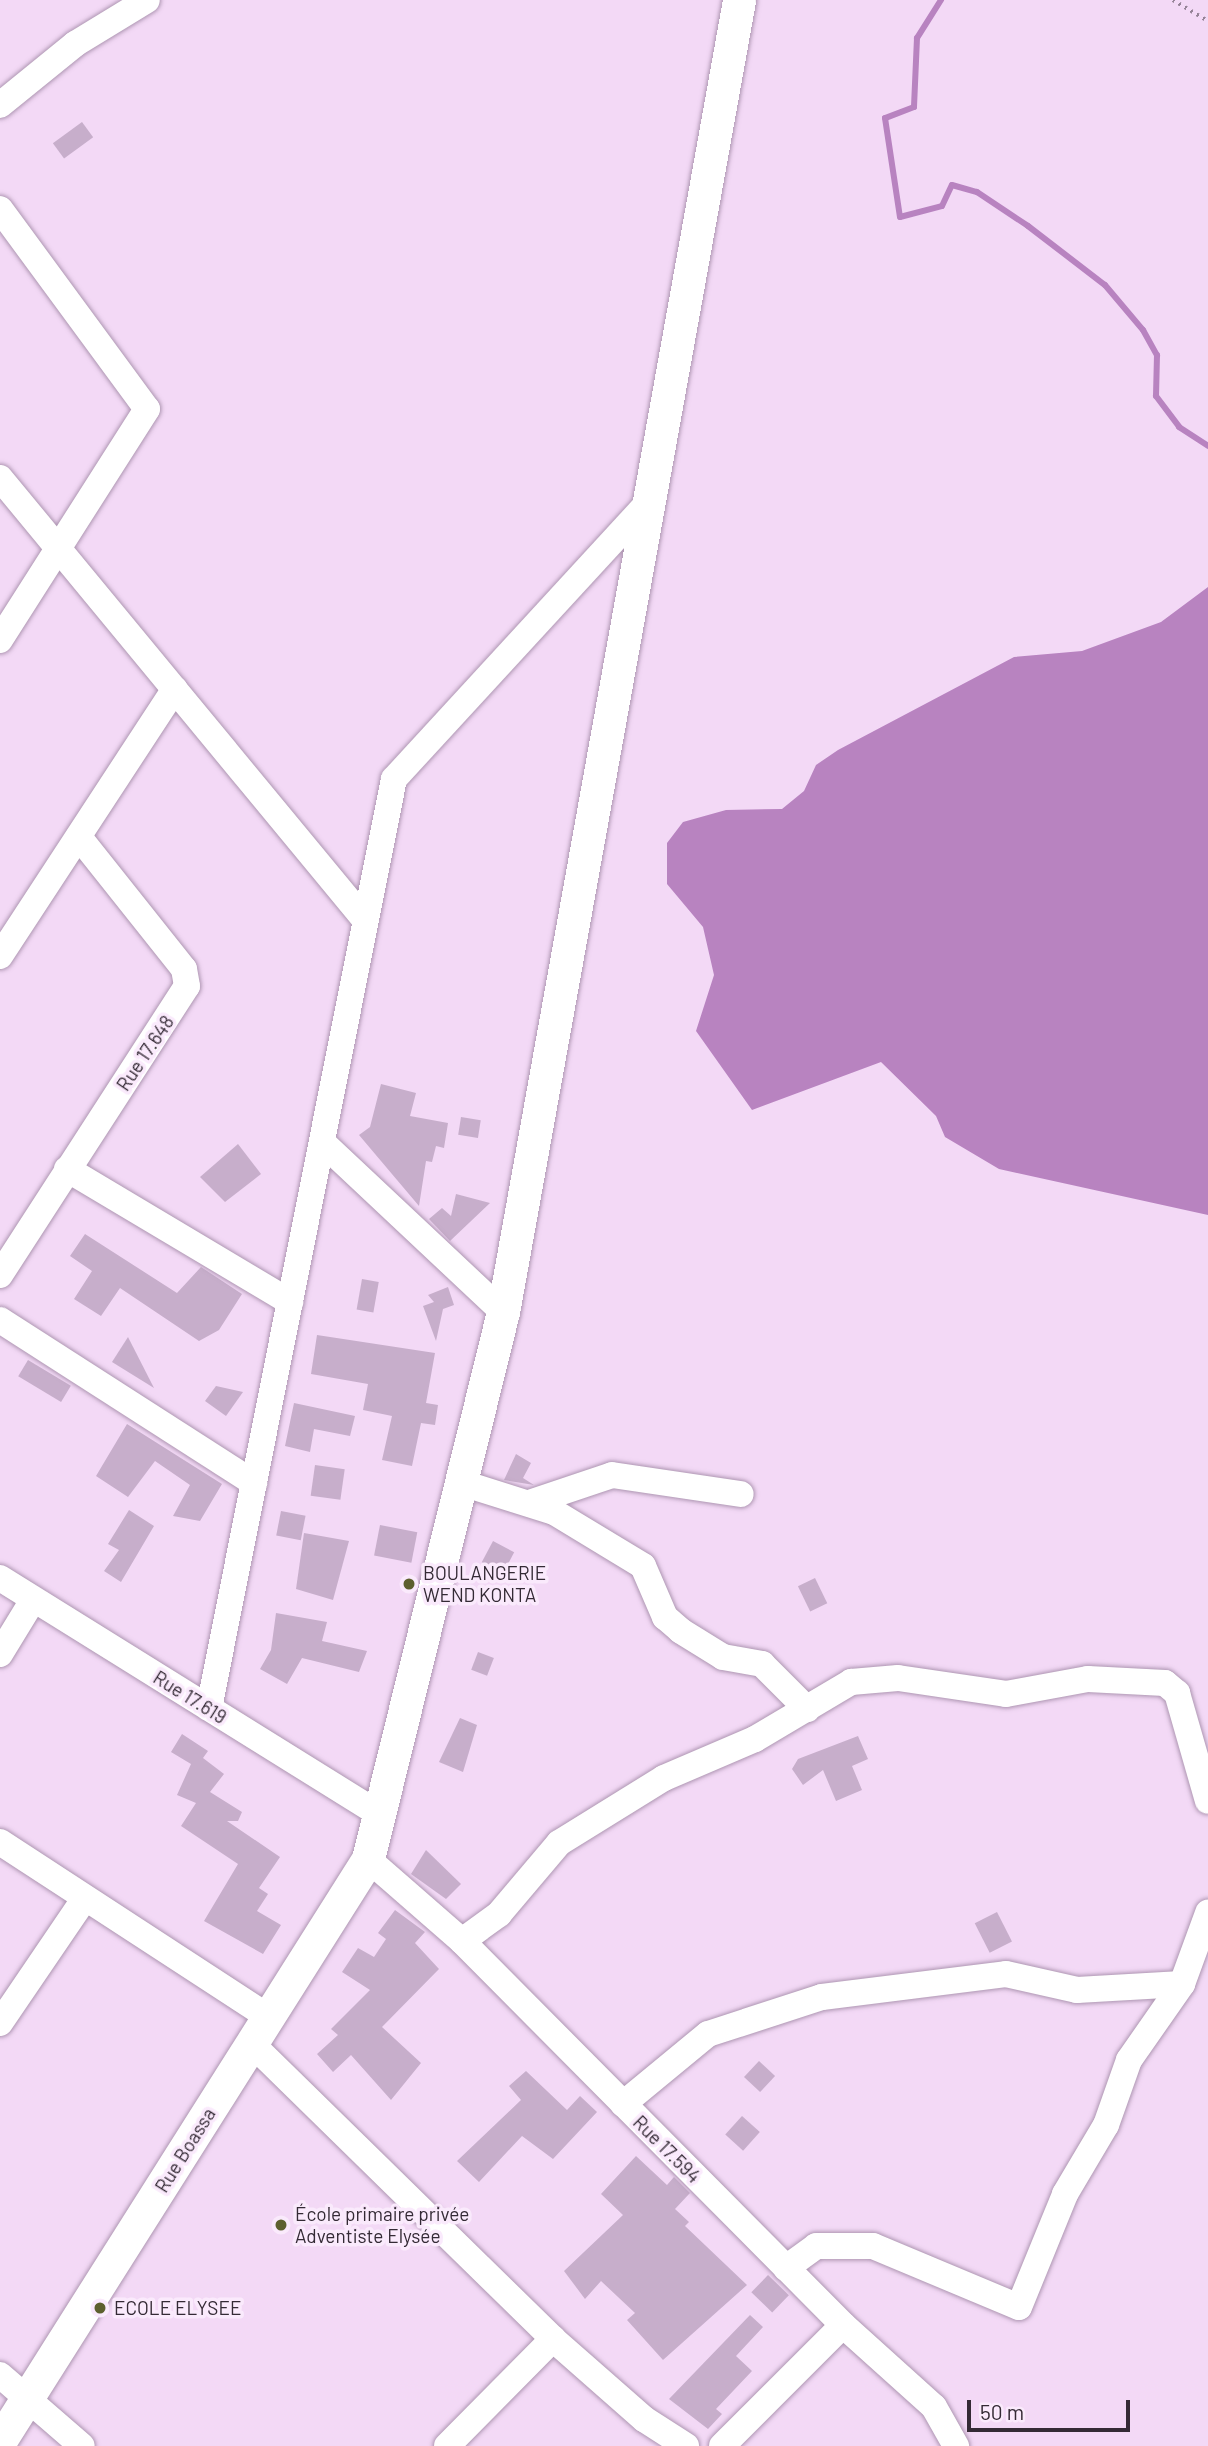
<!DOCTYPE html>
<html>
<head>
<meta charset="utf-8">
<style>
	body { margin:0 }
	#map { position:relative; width:1208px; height:2446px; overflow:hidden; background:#f3d9f6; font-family:Barlow,sans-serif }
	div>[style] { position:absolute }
	.water>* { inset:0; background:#b883c0 }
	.stream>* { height:6px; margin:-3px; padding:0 3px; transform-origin:3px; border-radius:3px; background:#b883c0 }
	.building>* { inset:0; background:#c7aecb; transform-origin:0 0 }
	.path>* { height:3.5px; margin-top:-1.75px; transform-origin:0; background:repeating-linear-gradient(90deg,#958397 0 2px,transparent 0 7px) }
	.roads { filter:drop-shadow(0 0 2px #ae96b2) drop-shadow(0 0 2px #ae96b2) }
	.minor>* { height:26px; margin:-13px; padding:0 13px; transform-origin:13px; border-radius:13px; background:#fff }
	.tertiary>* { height:33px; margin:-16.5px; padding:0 16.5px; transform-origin:16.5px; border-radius:16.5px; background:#fff }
	.dots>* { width:19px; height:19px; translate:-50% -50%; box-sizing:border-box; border:4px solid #faeafc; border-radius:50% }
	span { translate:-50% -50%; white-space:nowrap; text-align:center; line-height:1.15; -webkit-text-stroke:7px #faeafc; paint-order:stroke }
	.street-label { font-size:19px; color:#342a35 }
	.poi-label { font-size:19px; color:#342a35 }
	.left { translate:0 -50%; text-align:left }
	.scale { position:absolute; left:967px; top:2400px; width:163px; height:32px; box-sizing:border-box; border:4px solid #342a35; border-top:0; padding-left:9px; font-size:21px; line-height:24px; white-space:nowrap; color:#342a35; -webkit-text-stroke:5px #faeafc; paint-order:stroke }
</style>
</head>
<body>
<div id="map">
	<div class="water">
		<i style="clip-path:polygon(1208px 587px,1208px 1215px,999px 1169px,945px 1137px,936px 1116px,881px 1062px,752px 1110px,696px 1031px,714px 975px,703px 927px,667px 884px,667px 843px,683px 822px,726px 810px,782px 809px,804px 791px,816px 765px,838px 750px,1014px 657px,1082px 651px,1161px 622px)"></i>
	</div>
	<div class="stream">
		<i style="left:941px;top:0;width:45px;rotate:122.3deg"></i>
		<i style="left:917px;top:38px;width:69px;rotate:92.5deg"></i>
		<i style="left:914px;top:107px;width:31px;rotate:159deg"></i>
		<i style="left:885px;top:118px;width:100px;rotate:81.4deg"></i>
		<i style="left:900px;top:217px;width:43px;rotate:-14.7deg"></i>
		<i style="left:942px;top:206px;width:23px;rotate:-65deg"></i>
		<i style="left:952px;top:185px;width:26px;rotate:16deg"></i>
		<i style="left:977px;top:192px;width:61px;rotate:33.7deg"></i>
		<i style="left:1028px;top:226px;width:97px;rotate:37.5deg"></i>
		<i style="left:1105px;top:285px;width:59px;rotate:49.8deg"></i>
		<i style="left:1143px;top:330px;width:29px;rotate:61deg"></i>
		<i style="left:1157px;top:355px;width:41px;rotate:91.4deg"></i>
		<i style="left:1156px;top:396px;width:39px;rotate:53deg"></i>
		<i style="left:1179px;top:427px;width:35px;rotate:33deg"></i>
	</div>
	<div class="building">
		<i style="left:82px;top:122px;width:19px;height:36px;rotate:54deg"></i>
		<i style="clip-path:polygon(381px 1084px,416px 1093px,410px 1116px,448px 1123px,444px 1148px,436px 1146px,432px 1162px,426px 1161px,419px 1206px,359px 1135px,370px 1127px)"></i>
		<i style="left:461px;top:1117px;width:20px;height:18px;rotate:9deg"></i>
		<i style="clip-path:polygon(238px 1144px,261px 1174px,225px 1202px,200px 1177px)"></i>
		<i style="clip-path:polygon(456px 1194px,490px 1203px,450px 1241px,429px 1219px,442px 1208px,451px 1216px)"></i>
		<i style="clip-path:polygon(85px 1234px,177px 1293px,201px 1267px,242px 1294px,219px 1330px,199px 1341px,120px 1288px,101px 1316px,74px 1299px,92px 1271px,70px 1256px)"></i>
		<i style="left:362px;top:1279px;width:17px;height:31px;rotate:10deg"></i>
		<i style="clip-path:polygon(448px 1287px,454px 1305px,443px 1309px,436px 1341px,423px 1306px,434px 1302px,428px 1295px)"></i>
		<i style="clip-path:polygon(317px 1335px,435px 1353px,426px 1403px,438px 1405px,435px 1425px,421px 1423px,412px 1466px,382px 1460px,392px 1416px,363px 1410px,368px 1384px,311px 1374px)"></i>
		<i style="clip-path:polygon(128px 1337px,154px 1388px,112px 1362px)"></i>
		<i style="left:28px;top:1360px;width:50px;height:19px;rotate:31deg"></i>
		<i style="clip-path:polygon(216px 1386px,243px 1392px,226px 1416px,205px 1401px)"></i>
		<i style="clip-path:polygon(294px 1403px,355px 1416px,350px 1436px,314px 1429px,310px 1452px,285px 1446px)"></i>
		<i style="clip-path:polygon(127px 1424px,222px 1484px,200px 1521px,173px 1516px,190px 1485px,155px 1461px,128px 1497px,96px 1476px)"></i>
		<i style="clip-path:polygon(516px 1454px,531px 1463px,523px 1478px,534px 1485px,504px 1480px)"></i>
		<i style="left:315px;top:1465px;width:30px;height:31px;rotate:8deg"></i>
		<i style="clip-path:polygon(129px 1510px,154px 1526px,121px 1582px,104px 1571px,119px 1550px,108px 1544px)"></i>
		<i style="left:281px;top:1511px;width:25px;height:25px;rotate:11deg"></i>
		<i style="left:380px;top:1525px;width:38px;height:31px;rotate:11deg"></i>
		<i style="clip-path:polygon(304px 1533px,349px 1541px,333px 1600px,296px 1589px)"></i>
		<i style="left:493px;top:1541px;width:24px;height:24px;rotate:28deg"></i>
		<i style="left:815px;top:1578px;width:28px;height:19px;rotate:64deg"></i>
		<i style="clip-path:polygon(276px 1613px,327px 1622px,322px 1641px,367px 1651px,359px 1672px,302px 1658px,287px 1684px,260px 1669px,271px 1650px)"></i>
		<i style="left:478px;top:1652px;width:17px;height:19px;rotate:21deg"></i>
		<i style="clip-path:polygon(460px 1718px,477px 1725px,463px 1772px,439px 1762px)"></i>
		<i style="clip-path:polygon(182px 1734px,208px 1751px,203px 1758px,224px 1774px,210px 1792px,242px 1812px,238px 1821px,227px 1821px,280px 1857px,259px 1888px,268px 1894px,257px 1911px,281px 1925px,263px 1954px,204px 1921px,238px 1864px,181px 1826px,196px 1803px,177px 1795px,191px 1764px,171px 1752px)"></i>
		<i style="clip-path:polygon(858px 1736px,868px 1759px,852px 1766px,862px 1790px,836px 1801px,823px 1770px,803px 1785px,792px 1769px,798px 1759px)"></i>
		<i style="clip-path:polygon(426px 1850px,461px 1884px,446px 1899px,411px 1874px)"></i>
		<i style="clip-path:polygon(395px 1910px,425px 1932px,415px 1943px,439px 1969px,382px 2027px,421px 2063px,391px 2100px,351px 2055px,333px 2072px,317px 2054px,338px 2035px,331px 2029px,370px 1990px,342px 1972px,358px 1948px,374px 1957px,386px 1939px,378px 1933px)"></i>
		<i style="left:997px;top:1912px;width:33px;height:25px;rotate:63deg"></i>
		<i style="left:759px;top:2061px;width:22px;height:22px;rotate:43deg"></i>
		<i style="clip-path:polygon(526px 2071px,567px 2110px,580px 2096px,597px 2112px,553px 2159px,522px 2136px,479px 2182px,457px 2161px,521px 2100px,509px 2086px)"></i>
		<i style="left:742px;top:2116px;width:24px;height:25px;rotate:42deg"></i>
		<i style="clip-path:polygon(636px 2156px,667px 2185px,674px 2177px,690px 2193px,675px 2209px,689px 2222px,685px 2226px,747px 2285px,663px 2360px,627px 2320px,635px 2313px,601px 2281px,585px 2299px,564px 2271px,623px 2215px,601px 2194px)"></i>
		<i style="left:768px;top:2275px;width:29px;height:24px;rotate:44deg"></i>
		<i style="clip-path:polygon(750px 2315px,763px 2327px,736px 2356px,752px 2371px,716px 2409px,722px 2414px,708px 2429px,669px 2399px)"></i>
	</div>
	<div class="path">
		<i style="left:1173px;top:0;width:41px;rotate:31deg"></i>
	</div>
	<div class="roads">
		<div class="minor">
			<i style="left:0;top:105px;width:97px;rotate:-39.1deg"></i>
			<i style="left:75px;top:44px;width:84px;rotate:-31.4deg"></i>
			<i style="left:0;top:209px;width:248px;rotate:53.7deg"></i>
			<i style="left:147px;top:409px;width:274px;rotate:122.5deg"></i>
			<i style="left:0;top:478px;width:573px;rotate:50.45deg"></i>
			<i style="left:0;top:956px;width:319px;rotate:-56.8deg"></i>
			<i style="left:322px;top:1142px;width:248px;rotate:43.2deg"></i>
			<i style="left:67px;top:1169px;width:260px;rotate:30.8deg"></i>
			<i style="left:0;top:1275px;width:344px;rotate:-57.1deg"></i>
			<i style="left:187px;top:986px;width:17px;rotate:-100deg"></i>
			<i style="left:184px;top:969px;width:169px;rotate:-128.5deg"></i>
			<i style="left:0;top:1320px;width:302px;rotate:32.7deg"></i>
			<i style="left:459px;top:1482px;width:100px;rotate:17.5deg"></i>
			<i style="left:554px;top:1512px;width:104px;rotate:31.2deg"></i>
			<i style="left:643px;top:1566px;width:56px;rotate:66.7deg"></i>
			<i style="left:665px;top:1617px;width:21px;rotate:41deg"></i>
			<i style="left:681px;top:1631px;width:49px;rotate:31.8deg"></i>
			<i style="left:723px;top:1657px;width:40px;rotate:10deg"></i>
			<i style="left:762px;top:1664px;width:64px;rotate:45deg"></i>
			<i style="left:532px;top:1502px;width:84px;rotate:-18.6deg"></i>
			<i style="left:612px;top:1475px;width:130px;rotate:8.4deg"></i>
			<i style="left:0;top:1578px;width:449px;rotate:31.9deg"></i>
			<i style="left:0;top:1654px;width:63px;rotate:-58.6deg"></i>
			<i style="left:209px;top:1708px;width:947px;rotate:-78.74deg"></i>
			<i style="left:394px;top:779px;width:374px;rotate:-47.4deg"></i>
			<i style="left:0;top:1842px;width:322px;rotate:33.1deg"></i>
			<i style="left:368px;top:1859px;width:125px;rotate:41.1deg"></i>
			<i style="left:462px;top:1941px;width:541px;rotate:45.22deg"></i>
			<i style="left:843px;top:2325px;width:122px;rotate:42deg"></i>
			<i style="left:934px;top:2407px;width:45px;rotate:60.6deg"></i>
			<i style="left:462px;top:1941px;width:46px;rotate:-36.1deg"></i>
			<i style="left:499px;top:1914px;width:93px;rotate:-49.8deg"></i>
			<i style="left:559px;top:1843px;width:123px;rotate:-31.8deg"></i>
			<i style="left:664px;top:1778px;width:99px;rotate:-23.2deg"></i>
			<i style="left:755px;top:1739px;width:112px;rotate:-30.7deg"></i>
			<i style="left:851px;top:1682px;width:47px;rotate:-4.9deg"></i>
			<i style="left:898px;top:1678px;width:109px;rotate:8.4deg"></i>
			<i style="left:1006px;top:1694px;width:83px;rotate:-10.4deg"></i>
			<i style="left:1088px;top:1679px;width:77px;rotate:3deg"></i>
			<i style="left:1165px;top:1683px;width:16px;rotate:40deg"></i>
			<i style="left:1177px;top:1693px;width:112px;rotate:74deg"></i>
			<i style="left:0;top:2023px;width:151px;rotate:-55.8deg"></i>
			<i style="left:252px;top:2044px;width:421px;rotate:44.4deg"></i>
			<i style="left:553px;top:2339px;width:121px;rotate:41.3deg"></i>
			<i style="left:644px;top:2419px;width:50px;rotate:32.7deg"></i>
			<i style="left:623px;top:2104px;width:110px;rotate:-39.5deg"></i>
			<i style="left:708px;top:2034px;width:120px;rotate:-18deg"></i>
			<i style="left:822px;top:1997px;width:185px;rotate:-7.1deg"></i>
			<i style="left:1006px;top:1974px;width:73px;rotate:12.7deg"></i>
			<i style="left:1077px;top:1990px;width:105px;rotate:-3.3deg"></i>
			<i style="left:786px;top:2268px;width:37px;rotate:-36deg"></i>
			<i style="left:816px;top:2246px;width:57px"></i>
			<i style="left:873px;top:2246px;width:158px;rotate:22.7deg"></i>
			<i style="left:1019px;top:2307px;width:122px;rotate:-67.8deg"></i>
			<i style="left:1065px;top:2194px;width:80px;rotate:-59.3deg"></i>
			<i style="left:1106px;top:2125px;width:69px;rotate:-70.5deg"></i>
			<i style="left:1129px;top:2060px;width:93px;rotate:-55.1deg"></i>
			<i style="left:1182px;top:1984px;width:76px;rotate:-69.9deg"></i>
			<i style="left:0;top:2375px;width:108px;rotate:40.9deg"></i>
			<i style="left:447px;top:2446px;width:151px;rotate:-45.3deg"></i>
			<i style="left:722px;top:2446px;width:171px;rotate:-45deg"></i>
		</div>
		<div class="tertiary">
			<i style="left:0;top:2441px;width:689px;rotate:-57.69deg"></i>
			<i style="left:368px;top:1859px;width:563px;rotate:-76.14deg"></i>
			<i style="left:503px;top:1312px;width:1333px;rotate:-79.8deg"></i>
		</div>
	</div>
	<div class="dots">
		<i style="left:409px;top:1584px;background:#5d602e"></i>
		<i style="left:281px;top:2225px;background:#5d602e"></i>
		<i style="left:100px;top:2308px;background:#5d602e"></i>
	</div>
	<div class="street-label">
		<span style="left:145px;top:1053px;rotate:-56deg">Rue 17.648</span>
		<span style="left:190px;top:1697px;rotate:32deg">Rue 17.619</span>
		<span style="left:667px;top:2149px;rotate:45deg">Rue 17.594</span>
		<span style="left:185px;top:2150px;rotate:-58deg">Rue Boassa</span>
	</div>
	<div class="poi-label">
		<span class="left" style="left:423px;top:1584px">BOULANGERIE<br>WEND KONTA</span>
		<span class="left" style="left:295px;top:2225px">École primaire privée<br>Adventiste Elysée</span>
		<span class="left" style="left:114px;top:2308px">ECOLE ELYSEE</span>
	</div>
	<div class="scale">50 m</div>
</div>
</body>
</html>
